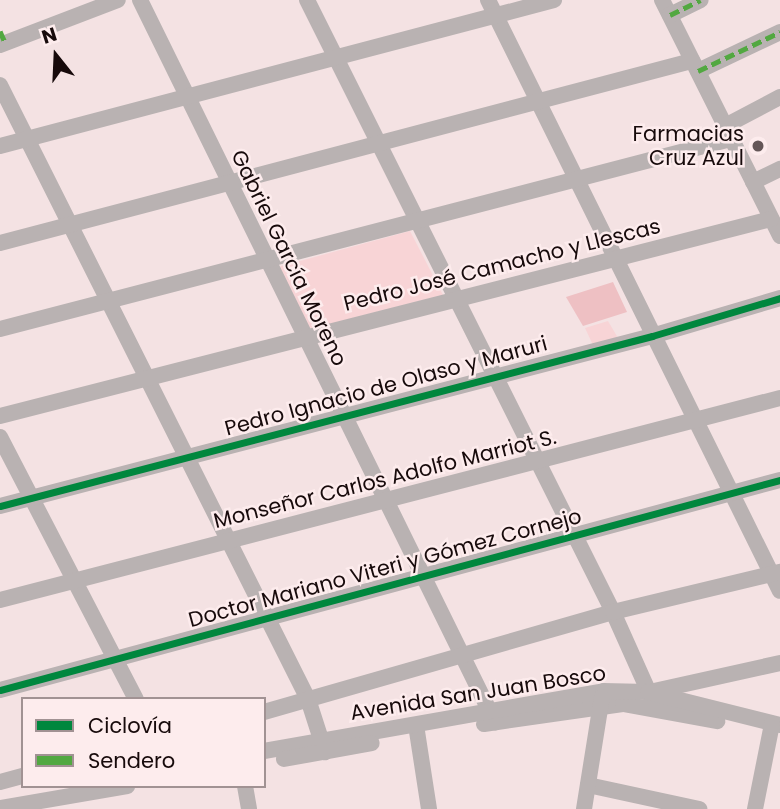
<!DOCTYPE html>
<html>
<head>
<meta charset="utf-8">
<style>
	body { margin:0 }
	#map { position:relative; width:780px; height:809px; overflow:hidden; background:#f4e2e3; font-family:Poppins,sans-serif }
	div>[style] { position:absolute }
	.built>* { inset:0; background:#f8d4d6 }
	.green>* { inset:0; background:#eec0c3 }
	.minor>* { height:16px; margin:-8px; padding:0 8px; transform-origin:8px; border-radius:8px; background:#b9b2b2 }
	.quiet>* { height:5px; margin-top:-2.5px; transform-origin:0; background:repeating-linear-gradient(90deg,#52a841 0 10px,transparent 0 15px) }
	.cycleway>* { height:7px; margin:-3.5px; padding:0 3.5px; transform-origin:3.5px; border-radius:3.5px; background:#00873e }
	.dots>* { width:19px; height:19px; translate:-50% -50%; box-sizing:border-box; border:4px solid #fdeced; border-radius:50% }
	span { translate:-50% -50%; white-space:nowrap; text-align:center; line-height:1.15; -webkit-text-stroke:5px #fdeced; paint-order:stroke }
	.poi-label { font-size:21px; color:#170a0b }
	.right { translate:-100% -50%; text-align:right }
	.street-label { font-size:21px; color:#170a0b }
	.legend { position:absolute; left:21px; top:697px; width:245px; height:91px; box-sizing:border-box; background:#fdeced; border:2px solid #a19293; margin:0; padding:9px 12px; list-style:none; font-size:21px; color:#170a0b }
	.legend li { display:flex; align-items:center; gap:14px; height:35px }
	.legend b { width:35px; border:2px solid #a19293 }
	.north { position:absolute; left:21px; top:21px; width:70px; height:70px; -webkit-text-stroke:5px #fdeced; paint-order:stroke; rotate:342deg; font-size:19px; font-weight:700; line-height:28px; text-align:center; color:#170a0b }
	.north::after { content:''; display:block; margin:auto; width:24px; height:32px; background:#170a0b; clip-path:polygon(50% 0,100% 100%,50% 72%,0 100%) }
</style>
</head>
<body>
<div id="map">
	<div class="built">
		<i style="clip-path:polygon(410px 231px,443px 295px,310px 329px,278px 267px)"></i>
		<i style="clip-path:polygon(608px 321px,618px 338px,593px 345px,585px 328px)"></i>
	</div>
	<div class="green">
		<i style="clip-path:polygon(613px 282px,627px 312px,583px 326px,566px 297px)"></i>
	</div>
	<div class="minor">
		<i style="left:140px;top:0;width:805px;rotate:63.82deg"></i>
		<i style="left:307px;top:0;width:684px;rotate:63.43deg"></i>
		<i style="left:613px;top:612px;width:103px;rotate:65.9deg"></i>
		<i style="left:488px;top:0;width:659px;rotate:63.71deg"></i>
		<i style="left:662px;top:0;width:264px;rotate:63.4deg"></i>
		<i style="left:670px;top:15px;width:34px;rotate:-26deg"></i>
		<i style="left:0;top:45px;width:126px;rotate:-20.9deg"></i>
		<i style="left:698px;top:71px;width:91px;rotate:-25.4deg"></i>
		<i style="left:0;top:85px;width:687px;rotate:63.36deg"></i>
		<i style="left:308px;top:699px;width:56px;rotate:72.2deg"></i>
		<i style="left:725px;top:126px;width:62px;rotate:-27.8deg"></i>
		<i style="left:0;top:146px;width:573px;rotate:-14.76deg"></i>
		<i style="left:753px;top:182px;width:30px;rotate:-26deg"></i>
		<i style="left:0;top:243px;width:716px;rotate:-14.74deg"></i>
		<i style="left:0;top:329px;width:755px;rotate:-14.57deg"></i>
		<i style="left:0;top:416px;width:796px;rotate:-14.33deg"></i>
		<i style="left:0;top:437px;width:295px;rotate:62.6deg"></i>
		<i style="left:0;top:506px;width:674px;rotate:-14.61deg"></i>
		<i style="left:652px;top:336px;width:134px;rotate:-16.5deg"></i>
		<i style="left:0;top:600px;width:806px;rotate:-14.52deg"></i>
		<i style="left:0;top:690px;width:808px;rotate:-15.07deg"></i>
		<i style="left:654px;top:691px;width:129px;rotate:-12.5deg"></i>
		<i style="left:264px;top:712px;width:363px;rotate:-16deg"></i>
		<i style="left:613px;top:612px;width:172px;rotate:-13.5deg"></i>
		<i style="left:484px;top:724px;width:140px;rotate:-8.2deg"></i>
		<i style="left:623px;top:704px;width:96px;rotate:10.3deg"></i>
		<i style="left:416px;top:725px;width:85px;rotate:81.2deg"></i>
		<i style="left:264px;top:751px;width:344px;rotate:-10deg"></i>
		<i style="left:603px;top:691px;width:45px;rotate:1.3deg"></i>
		<i style="left:648px;top:692px;width:136px;rotate:14deg"></i>
		<i style="left:284px;top:759px;width:89px;rotate:-10.3deg"></i>
		<i style="left:0;top:782px;width:24px;rotate:-15deg"></i>
		<i style="left:588px;top:785px;width:114px;rotate:12.2deg"></i>
		<i style="left:245px;top:786px;width:23px;rotate:80deg"></i>
		<i style="left:0;top:808px;width:129px;rotate:-9.8deg"></i>
		<i style="left:584px;top:809px;width:113px;rotate:-80.9deg"></i>
		<i style="left:755px;top:809px;width:87px;rotate:-78.7deg"></i>
	</div>
	<div class="quiet">
		<i style="left:670px;top:15px;width:34px;rotate:-26deg"></i>
		<i style="left:0;top:31px;width:12px;rotate:66deg"></i>
		<i style="left:698px;top:71px;width:91px;rotate:-25.4deg"></i>
	</div>
	<div class="cycleway">
		<i style="left:0;top:506px;width:674px;rotate:-14.61deg"></i>
		<i style="left:652px;top:336px;width:134px;rotate:-16.5deg"></i>
		<i style="left:0;top:690px;width:808px;rotate:-15.07deg"></i>
	</div>
	<div class="dots">
		<i style="left:758px;top:146px;background:#645657"></i>
	</div>
	<div class="poi-label">
		<span class="right" style="left:744px;top:146px">Farmacias<br>Cruz Azul</span>
	</div>
	<div class="street-label">
		<span style="left:289px;top:258px;rotate:64deg">Gabriel García Moreno</span>
		<span style="left:502px;top:265px;rotate:-14deg">Pedro José Camacho y Llescas</span>
		<span style="left:386px;top:386px;rotate:-15deg">Pedro Ignacio de Olaso y Maruri</span>
		<span style="left:385px;top:479px;rotate:-14deg">Monseñor Carlos Adolfo Marriot S.</span>
		<span style="left:385px;top:568px;rotate:-15deg">Doctor Mariano Viteri y Gómez Cornejo</span>
		<span style="left:478px;top:693px;rotate:-9deg">Avenida San Juan Bosco</span>
	</div>
	<ul class="legend">
	<li><b style="height:9px;background:#00873e"></b>Ciclovía</li>
	<li><b style="height:9px;background:#52a841"></b>Sendero</li>
	</ul>
	<div class="north">N</div>
</div>
</body>
</html>
